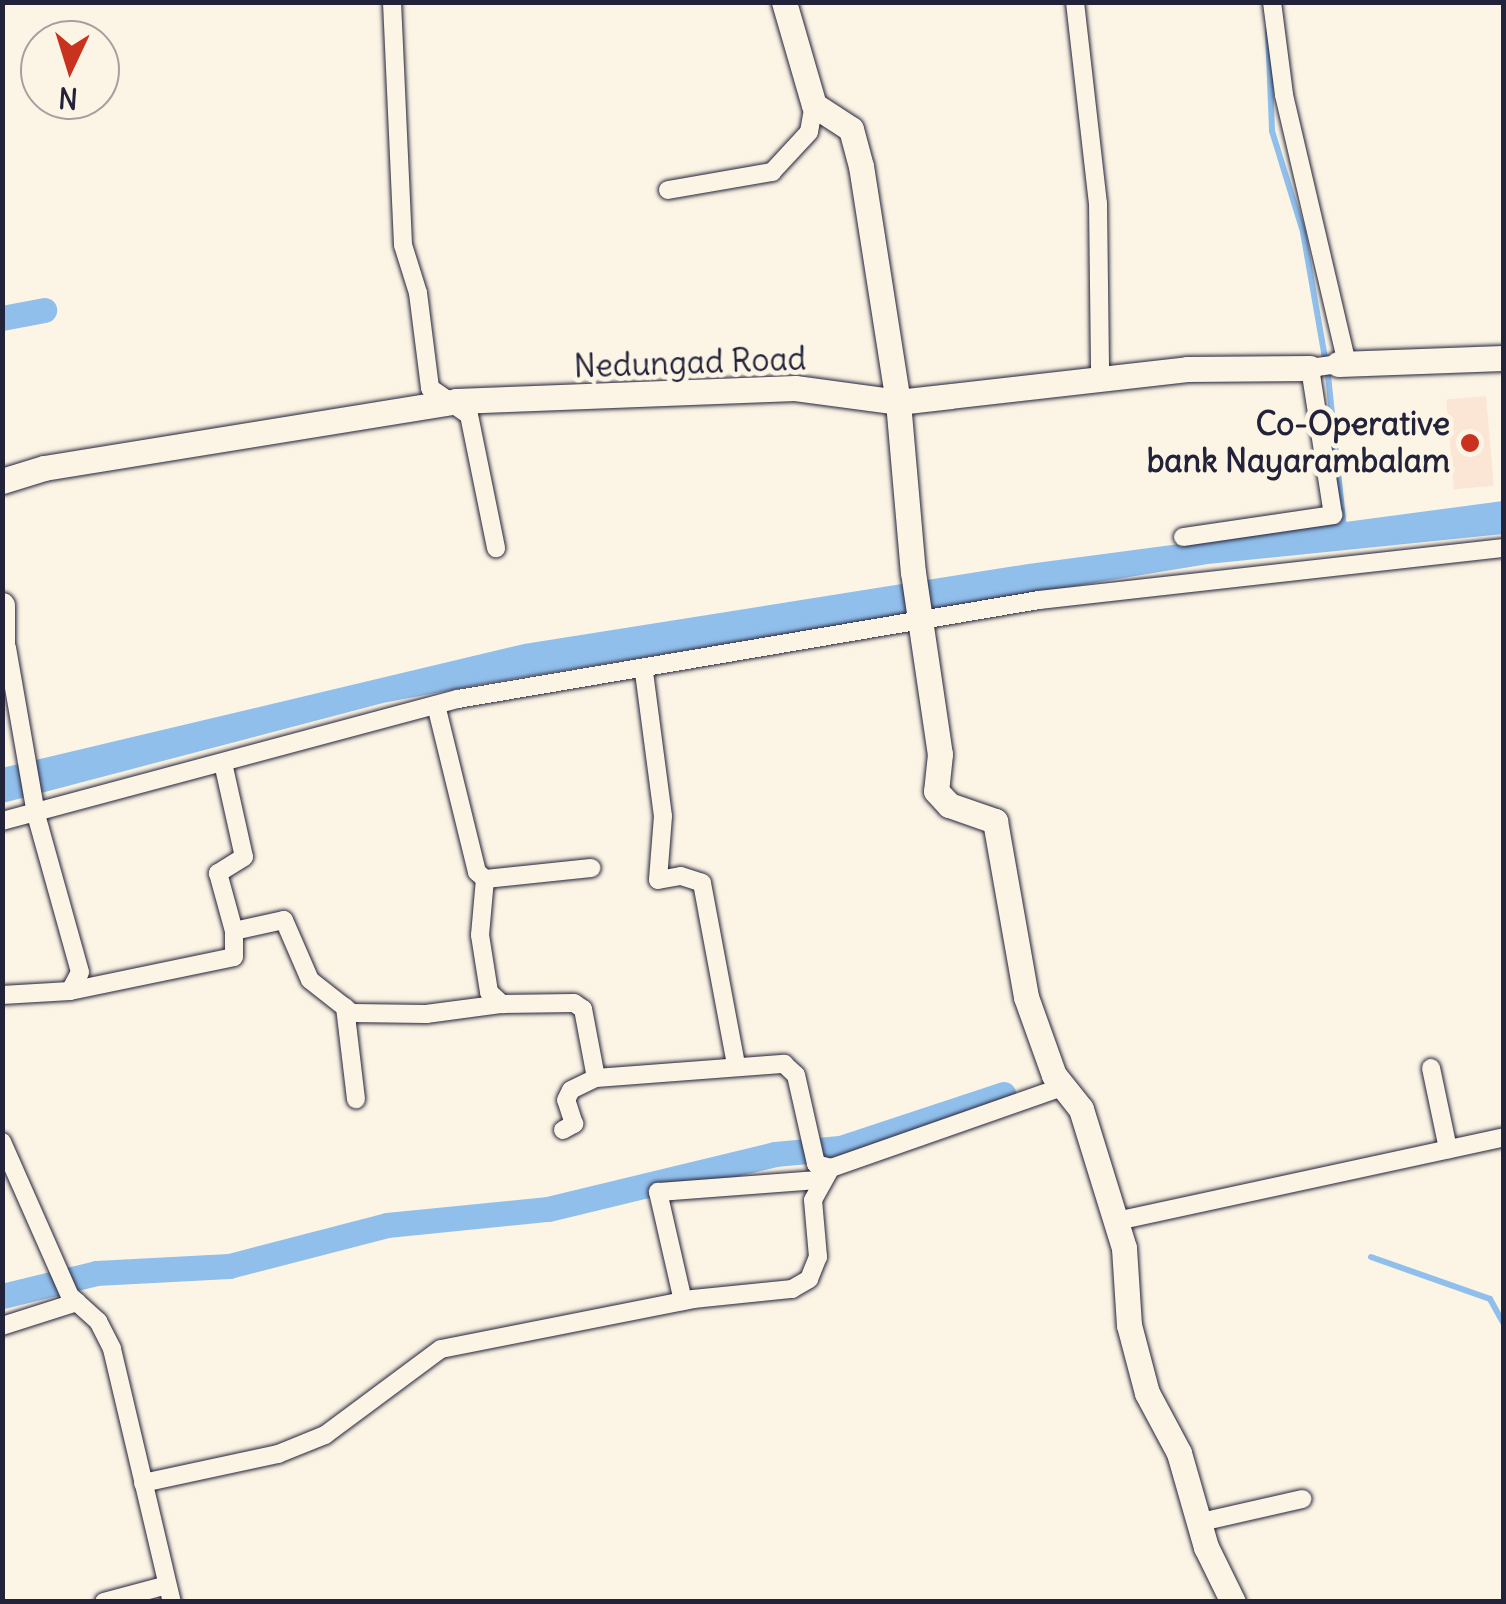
<!DOCTYPE html>
<html>
<head>
<meta charset="utf-8">
<style>
	body { margin:0 }
	#map { position:relative; width:1506px; height:1604px; overflow:hidden; background:#fcf5e5; font-family:Delius,sans-serif }
	div>[style] { position:absolute }
	.built>* { inset:0; background:#fbe5d5; transform-origin:0 0 }
	.water>* { inset:0; background:#91bfeb }
	.stream>* { height:6px; margin:-3px; padding:0 3px; transform-origin:3px; border-radius:3px; background:#91bfeb }
	.canal>* { height:25px; margin:-12.5px; padding:0 12.5px; transform-origin:12.5px; border-radius:12.5px; background:#91bfeb }
	.roads { filter:drop-shadow(0 0 2px #22223b) drop-shadow(0 0 2px #22223b) }
	.street>* { height:18px; margin:-9px; padding:0 9px; transform-origin:9px; border-radius:9px; background:#fcf5e5 }
	.secondary>* { height:25px; margin:-12.5px; padding:0 12.5px; transform-origin:12.5px; border-radius:12.5px; background:#fcf5e5 }
	.dots>* { width:28px; height:28px; translate:-50% -50%; box-sizing:border-box; border:5px solid #fcf5e5; border-radius:50% }
	span { translate:-50% -50%; white-space:nowrap; text-align:center; line-height:1.15; -webkit-text-stroke:10px #fcf5e5; paint-order:stroke }
	.street-label { font-size:32px; color:#22223b }
	.poi-label { font-size:32px; color:#22223b; font-weight:700 }
	.right { translate:-100% -50%; text-align:right }
	.frame { position:absolute; inset:0; border:5px solid #22223b; pointer-events:none }
	.north { position:absolute; left:20px; top:20px; width:100px; height:100px; box-sizing:border-box; background:#fcf5e5; border:2px solid #a5a1a1; border-radius:50%; rotate:184deg; font-size:28px; font-weight:700; line-height:40px; text-align:center; color:#22223b }
	.north::after { content:''; display:block; margin:auto; width:35px; height:45px; background:#c8321e; clip-path:polygon(50% 0,100% 100%,50% 72%,0 100%) }
</style>
</head>
<body>
<div id="map">
	<div class="built">
		<i style="left:1486px;top:396px;width:90px;height:40px;rotate:85deg"></i>
	</div>
	<div class="water">
		<i style="clip-path:polygon(1503px 501px,1503px 534px,1208px 564px,483px 684px,383px 703px,3px 803px,2px 768px,524px 644px,1028px 564px)"></i>
	</div>
	<div class="stream">
		<i style="left:1268px;top:30px;width:101px;rotate:87.7deg"></i>
		<i style="left:1272px;top:131px;width:106px;rotate:72.9deg"></i>
		<i style="left:1303px;top:232px;width:145px;rotate:80.1deg"></i>
		<i style="left:1328px;top:375px;width:155px;rotate:84.1deg"></i>
		<i style="left:1371px;top:1257px;width:126px;rotate:19.4deg"></i>
		<i style="left:1490px;top:1299px;width:29px;rotate:61deg"></i>
		<i style="left:1504px;top:1396px;width:13px;rotate:90deg"></i>
	</div>
	<div class="canal">
		<i style="left:2px;top:318px;width:43px;rotate:-10.8deg"></i>
		<i style="left:2px;top:1296px;width:97px;rotate:-13.7deg"></i>
		<i style="left:96px;top:1273px;width:133px;rotate:-3deg"></i>
		<i style="left:229px;top:1266px;width:163px;rotate:-14.5deg"></i>
		<i style="left:387px;top:1225px;width:162px;rotate:-5.7deg"></i>
		<i style="left:548px;top:1209px;width:234px;rotate:-13.6deg"></i>
		<i style="left:775px;top:1154px;width:65px;rotate:-5.3deg"></i>
		<i style="left:840px;top:1148px;width:172px;rotate:-18.3deg"></i>
	</div>
	<div class="roads">
		<div class="street">
			<i style="left:392px;top:2px;width:243px;rotate:87.4deg"></i>
			<i style="left:403px;top:245px;width:50px;rotate:72.6deg"></i>
			<i style="left:418px;top:293px;width:96px;rotate:82.8deg"></i>
			<i style="left:430px;top:388px;width:47px;rotate:34.7deg"></i>
			<i style="left:469px;top:415px;width:136px;rotate:78.5deg"></i>
			<i style="left:1075px;top:2px;width:202px;rotate:83.5deg"></i>
			<i style="left:1098px;top:203px;width:174px;rotate:89.3deg"></i>
			<i style="left:1272px;top:2px;width:94px;rotate:82.6deg"></i>
			<i style="left:1284px;top:95px;width:276px;rotate:76.8deg"></i>
			<i style="left:668px;top:190px;width:106px;rotate:-9.8deg"></i>
			<i style="left:772px;top:172px;width:54px;rotate:-47.2deg"></i>
			<i style="left:809px;top:132px;width:27px;rotate:-80deg"></i>
			<i style="left:1183px;top:537px;width:152px;rotate:-8.3deg"></i>
			<i style="left:1333px;top:515px;width:149px;rotate:-98.9deg"></i>
			<i style="left:1310px;top:368px;width:28px;rotate:-8deg"></i>
			<i style="left:644px;top:672px;width:145px;rotate:82.5deg"></i>
			<i style="left:663px;top:816px;width:64px;rotate:94.5deg"></i>
			<i style="left:658px;top:880px;width:23px;rotate:-10deg"></i>
			<i style="left:681px;top:876px;width:22px;rotate:18deg"></i>
			<i style="left:702px;top:883px;width:184px;rotate:79.4deg"></i>
			<i style="left:436px;top:705px;width:172px;rotate:76.2deg"></i>
			<i style="left:477px;top:872px;width:11px;rotate:41deg"></i>
			<i style="left:485px;top:879px;width:56px;rotate:95.1deg"></i>
			<i style="left:480px;top:935px;width:58px;rotate:81deg"></i>
			<i style="left:489px;top:992px;width:18px;rotate:43deg"></i>
			<i style="left:502px;top:1004px;width:72px;rotate:-0.8deg"></i>
			<i style="left:574px;top:1003px;width:11px;rotate:34deg"></i>
			<i style="left:583px;top:1009px;width:70px;rotate:79.3deg"></i>
			<i style="left:223px;top:763px;width:96px;rotate:77.4deg"></i>
			<i style="left:244px;top:857px;width:31px;rotate:148deg"></i>
			<i style="left:218px;top:873px;width:60px;rotate:74.6deg"></i>
			<i style="left:234px;top:931px;width:51px;rotate:-12.4deg"></i>
			<i style="left:284px;top:920px;width:65px;rotate:66.6deg"></i>
			<i style="left:310px;top:980px;width:53px;rotate:38.2deg"></i>
			<i style="left:352px;top:1013px;width:74px;rotate:0.8deg"></i>
			<i style="left:426px;top:1014px;width:77px;rotate:-7.5deg"></i>
			<i style="left:2px;top:821px;width:472px;rotate:-15deg"></i>
			<i style="left:458px;top:699px;width:589px;rotate:-9.67deg"></i>
			<i style="left:1039px;top:600px;width:468px;rotate:-6.4deg"></i>
			<i style="left:485px;top:879px;width:107px;rotate:-5.9deg"></i>
			<i style="left:70px;top:991px;width:167px;rotate:-11.7deg"></i>
			<i style="left:234px;top:957px;width:26px;rotate:-90deg"></i>
			<i style="left:2px;top:995px;width:68px;rotate:-3.4deg"></i>
			<i style="left:70px;top:991px;width:21px;rotate:-62deg"></i>
			<i style="left:80px;top:972px;width:164px;rotate:-105.6deg"></i>
			<i style="left:36px;top:814px;width:169px;rotate:-99.9deg"></i>
			<i style="left:345px;top:1007px;width:93px;rotate:83.2deg"></i>
			<i style="left:1431px;top:1068px;width:83px;rotate:78.1deg"></i>
			<i style="left:563px;top:1130px;width:13px;rotate:-29deg"></i>
			<i style="left:574px;top:1124px;width:25px;rotate:-108deg"></i>
			<i style="left:566px;top:1100px;width:11px;rotate:-63deg"></i>
			<i style="left:571px;top:1090px;width:28px;rotate:-26deg"></i>
			<i style="left:596px;top:1078px;width:189px;rotate:-4.3deg"></i>
			<i style="left:784px;top:1064px;width:16px;rotate:43deg"></i>
			<i style="left:796px;top:1075px;width:91px;rotate:77.3deg"></i>
			<i style="left:816px;top:1164px;width:16px;rotate:15deg"></i>
			<i style="left:2px;top:1142px;width:168px;rotate:66.2deg"></i>
			<i style="left:70px;top:1296px;width:38px;rotate:42deg"></i>
			<i style="left:98px;top:1321px;width:31px;rotate:63deg"></i>
			<i style="left:112px;top:1349px;width:260px;rotate:76.7deg"></i>
			<i style="left:1117px;top:1221px;width:396px;rotate:-12.2deg"></i>
			<i style="left:683px;top:1301px;width:112px;rotate:-102.9deg"></i>
			<i style="left:658px;top:1192px;width:161px;rotate:-4.3deg"></i>
			<i style="left:2px;top:1326px;width:79px;rotate:-17.7deg"></i>
			<i style="left:143px;top:1483px;width:138px;rotate:-12.1deg"></i>
			<i style="left:278px;top:1454px;width:51px;rotate:-22deg"></i>
			<i style="left:325px;top:1435px;width:144px;rotate:-36.6deg"></i>
			<i style="left:441px;top:1349px;width:257px;rotate:-11.2deg"></i>
			<i style="left:693px;top:1299px;width:100px;rotate:-5.8deg"></i>
			<i style="left:792px;top:1289px;width:20px;rotate:-30deg"></i>
			<i style="left:809px;top:1279px;width:24px;rotate:-68deg"></i>
			<i style="left:818px;top:1257px;width:57px;rotate:-95deg"></i>
			<i style="left:813px;top:1200px;width:37px;rotate:-61deg"></i>
			<i style="left:831px;top:1168px;width:248px;rotate:-19.3deg"></i>
			<i style="left:1201px;top:1522px;width:104px;rotate:-12.8deg"></i>
			<i style="left:104px;top:1602px;width:65px;rotate:-15.1deg"></i>
		</div>
		<div class="secondary">
			<i style="left:784px;top:2px;width:107px;rotate:73.8deg"></i>
			<i style="left:814px;top:105px;width:44px;rotate:33deg"></i>
			<i style="left:851px;top:129px;width:38px;rotate:75deg"></i>
			<i style="left:861px;top:166px;width:239px;rotate:81.1deg"></i>
			<i style="left:898px;top:402px;width:171px;rotate:85deg"></i>
			<i style="left:913px;top:572px;width:184px;rotate:81.6deg"></i>
			<i style="left:940px;top:754px;width:37px;rotate:96deg"></i>
			<i style="left:936px;top:791px;width:19px;rotate:47deg"></i>
			<i style="left:949px;top:805px;width:49px;rotate:19.2deg"></i>
			<i style="left:995px;top:821px;width:179px;rotate:80deg"></i>
			<i style="left:1026px;top:997px;width:83px;rotate:70.3deg"></i>
			<i style="left:1054px;top:1075px;width:43px;rotate:51.5deg"></i>
			<i style="left:1081px;top:1109px;width:145px;rotate:72.8deg"></i>
			<i style="left:1124px;top:1248px;width:77px;rotate:86.3deg"></i>
			<i style="left:1129px;top:1325px;width:70px;rotate:75.2deg"></i>
			<i style="left:1147px;top:1393px;width:68px;rotate:61.9deg"></i>
			<i style="left:1179px;top:1453px;width:98px;rotate:74deg"></i>
			<i style="left:1206px;top:1547px;width:61px;rotate:63.9deg"></i>
			<i style="left:1338px;top:364px;width:166px;rotate:-2.1deg"></i>
			<i style="left:2px;top:481px;width:44px;rotate:-17.2deg"></i>
			<i style="left:44px;top:468px;width:417px;rotate:-9.2deg"></i>
			<i style="left:456px;top:401px;width:339px;rotate:-2.2deg"></i>
			<i style="left:795px;top:388px;width:104px;rotate:7.7deg"></i>
			<i style="left:898px;top:402px;width:291px;rotate:-6.5deg"></i>
			<i style="left:1187px;top:369px;width:123px;rotate:-0.5deg"></i>
			<i style="left:2px;top:605px;width:44px;rotate:90deg"></i>
		</div>
	</div>
	<div class="dots">
		<i style="left:1470px;top:443px;background:#c8321e"></i>
	</div>
	<div class="street-label">
		<span style="left:690px;top:363px;rotate:-2deg">Nedungad Road</span>
	</div>
	<div class="poi-label">
		<span class="right" style="left:1450px;top:443px">Co-Operative<br>bank Nayarambalam</span>
	</div>
	<div class="frame"></div>
	<div class="north">N</div>
</div>
</body>
</html>
